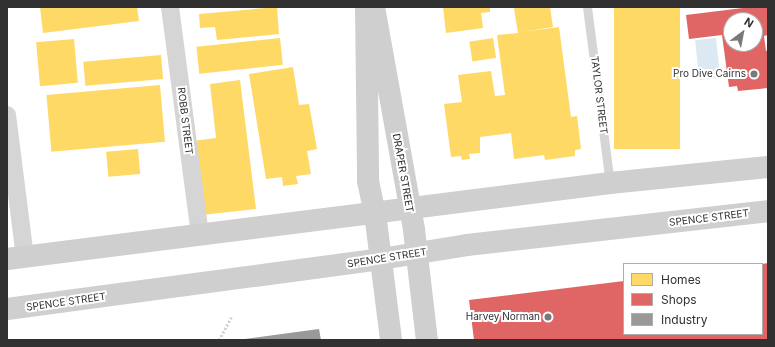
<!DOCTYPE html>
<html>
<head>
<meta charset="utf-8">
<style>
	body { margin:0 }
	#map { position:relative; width:775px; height:347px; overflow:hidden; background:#fff; font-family:Inter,sans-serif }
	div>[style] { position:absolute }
	.water>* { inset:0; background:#dce9f2; transform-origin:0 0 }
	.homes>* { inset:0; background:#ffd966; transform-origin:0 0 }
	.shops>* { inset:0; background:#e06666 }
	.industry>* { inset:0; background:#999 }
	.path>* { height:2.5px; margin-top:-1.25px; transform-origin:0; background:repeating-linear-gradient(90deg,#d4d4d4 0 2px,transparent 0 4px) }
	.lane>* { height:9px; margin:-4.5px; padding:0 4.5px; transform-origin:4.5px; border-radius:4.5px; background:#d5d5d5 }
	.street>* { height:18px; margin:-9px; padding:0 9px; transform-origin:9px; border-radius:9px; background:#d5d5d5 }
	.secondary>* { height:22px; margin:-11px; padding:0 11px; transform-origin:11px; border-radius:11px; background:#cfcfcf }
	.dots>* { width:11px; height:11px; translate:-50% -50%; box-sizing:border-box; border:2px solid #fff; border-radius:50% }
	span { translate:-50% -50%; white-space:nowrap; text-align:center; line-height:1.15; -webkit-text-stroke:4px #fff; paint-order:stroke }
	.poi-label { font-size:10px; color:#313131 }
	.right { translate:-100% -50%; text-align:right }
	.street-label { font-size:10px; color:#313131 }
	.frame { position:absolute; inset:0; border:8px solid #313131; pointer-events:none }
	.legend { position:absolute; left:623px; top:263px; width:140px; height:72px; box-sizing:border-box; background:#fff; border:1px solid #adadad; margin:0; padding:5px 7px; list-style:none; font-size:12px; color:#313131 }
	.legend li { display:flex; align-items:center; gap:8px; height:20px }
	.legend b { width:20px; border:1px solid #adadad }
	.north { position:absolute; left:723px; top:12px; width:40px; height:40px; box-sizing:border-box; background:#fff; border:1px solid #adadad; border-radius:50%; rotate:32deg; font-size:11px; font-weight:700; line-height:16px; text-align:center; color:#313131 }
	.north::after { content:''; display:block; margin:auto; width:14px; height:18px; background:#797979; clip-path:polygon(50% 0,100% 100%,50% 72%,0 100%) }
</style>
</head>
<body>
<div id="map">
	<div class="water">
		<i style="left:716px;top:38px;width:40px;height:21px;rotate:84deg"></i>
	</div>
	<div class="homes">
		<i style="clip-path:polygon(40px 7px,137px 7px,139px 21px,43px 33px)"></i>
		<i style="clip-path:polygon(277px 7px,279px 34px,217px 40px,215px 27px,200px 28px,199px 14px)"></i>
		<i style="clip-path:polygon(443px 7px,490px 7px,490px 12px,481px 13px,483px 28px,446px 33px)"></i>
		<i style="clip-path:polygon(516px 7px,550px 7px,553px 27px,522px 32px,559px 27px,571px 117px,577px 116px,581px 149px,575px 150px,575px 156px,545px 160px,544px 155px,514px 159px,511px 133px,480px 137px,480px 153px,469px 154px,470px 159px,462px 160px,461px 156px,451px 157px,444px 104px,462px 102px,458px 75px,491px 71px,495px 96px,505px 95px,497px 35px,518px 33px,514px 9px)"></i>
		<i style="left:614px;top:7px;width:66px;height:142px"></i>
		<i style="left:280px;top:38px;width:27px;height:84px;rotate:84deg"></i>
		<i style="left:493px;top:38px;width:20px;height:24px;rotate:81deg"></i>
		<i style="left:74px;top:39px;width:44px;height:38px;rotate:85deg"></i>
		<i style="left:161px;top:55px;width:24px;height:78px;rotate:85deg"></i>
		<i style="clip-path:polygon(293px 67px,299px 105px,309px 104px,317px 149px,307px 151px,311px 174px,296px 176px,298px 184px,283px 186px,282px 177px,266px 179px,249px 74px)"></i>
		<i style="clip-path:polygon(240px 80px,256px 209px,202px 215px,193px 141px,216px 138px,210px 84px)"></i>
		<i style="left:160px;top:85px;width:57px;height:114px;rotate:85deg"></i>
		<i style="left:138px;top:149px;width:25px;height:32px;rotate:85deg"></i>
	</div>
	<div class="shops">
		<i style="clip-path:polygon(evenodd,751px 7px,768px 7px,768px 35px,764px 36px,766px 51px,768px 50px,768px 88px,738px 91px,737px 86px,729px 87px,722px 35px,689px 39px,686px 15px,751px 7px,731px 20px,755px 20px,755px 44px,731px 44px,731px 20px)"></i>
		<i style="clip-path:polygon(768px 263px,768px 340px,474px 340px,469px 300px,624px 281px,624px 334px,762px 334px,762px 264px)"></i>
	</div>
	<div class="industry">
		<i style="clip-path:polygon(319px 329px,321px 340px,245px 340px,245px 339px)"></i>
	</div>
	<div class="path">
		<i style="left:219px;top:340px;width:26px;rotate:-62deg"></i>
	</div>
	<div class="lane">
		<i style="left:587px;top:7px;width:177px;rotate:82.6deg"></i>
	</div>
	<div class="street">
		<i style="left:170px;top:7px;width:231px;rotate:82.5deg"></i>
		<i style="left:7px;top:115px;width:143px;rotate:82.8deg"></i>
	</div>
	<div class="secondary">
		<i style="left:366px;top:7px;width:174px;rotate:89.3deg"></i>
		<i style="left:368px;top:181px;width:33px;rotate:78deg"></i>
		<i style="left:375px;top:213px;width:128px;rotate:82.8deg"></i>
		<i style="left:374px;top:7px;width:227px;rotate:79.8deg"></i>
		<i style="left:414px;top:230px;width:111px;rotate:83.3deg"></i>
		<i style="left:7px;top:259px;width:608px;rotate:-7.18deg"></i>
		<i style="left:610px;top:183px;width:159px;rotate:-5.8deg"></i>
		<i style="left:7px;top:309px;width:377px;rotate:-7.6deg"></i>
		<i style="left:381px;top:259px;width:87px;rotate:-9.2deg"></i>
		<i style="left:467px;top:245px;width:303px;rotate:-6.4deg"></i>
	</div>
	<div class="dots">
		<i style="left:754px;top:74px;background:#797979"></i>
		<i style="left:548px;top:317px;background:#797979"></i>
	</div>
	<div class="poi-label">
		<span class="right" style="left:746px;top:74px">Pro Dive Cairns</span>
		<span class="right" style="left:540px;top:317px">Harvey Norman</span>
	</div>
	<div class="street-label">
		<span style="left:599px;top:95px;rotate:83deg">TAYLOR STREET</span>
		<span style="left:185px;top:121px;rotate:83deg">ROBB STREET</span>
		<span style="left:403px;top:173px;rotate:80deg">DRAPER STREET</span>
		<span style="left:709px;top:218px;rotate:-7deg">SPENCE STREET</span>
		<span style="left:387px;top:258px;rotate:-9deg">SPENCE STREET</span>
		<span style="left:66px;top:302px;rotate:-8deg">SPENCE STREET</span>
	</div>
	<div class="frame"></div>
	<ul class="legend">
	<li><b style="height:11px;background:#ffd966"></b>Homes</li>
	<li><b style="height:11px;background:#e06666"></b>Shops</li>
	<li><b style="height:11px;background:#999"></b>Industry</li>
	</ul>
	<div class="north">N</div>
</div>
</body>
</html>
